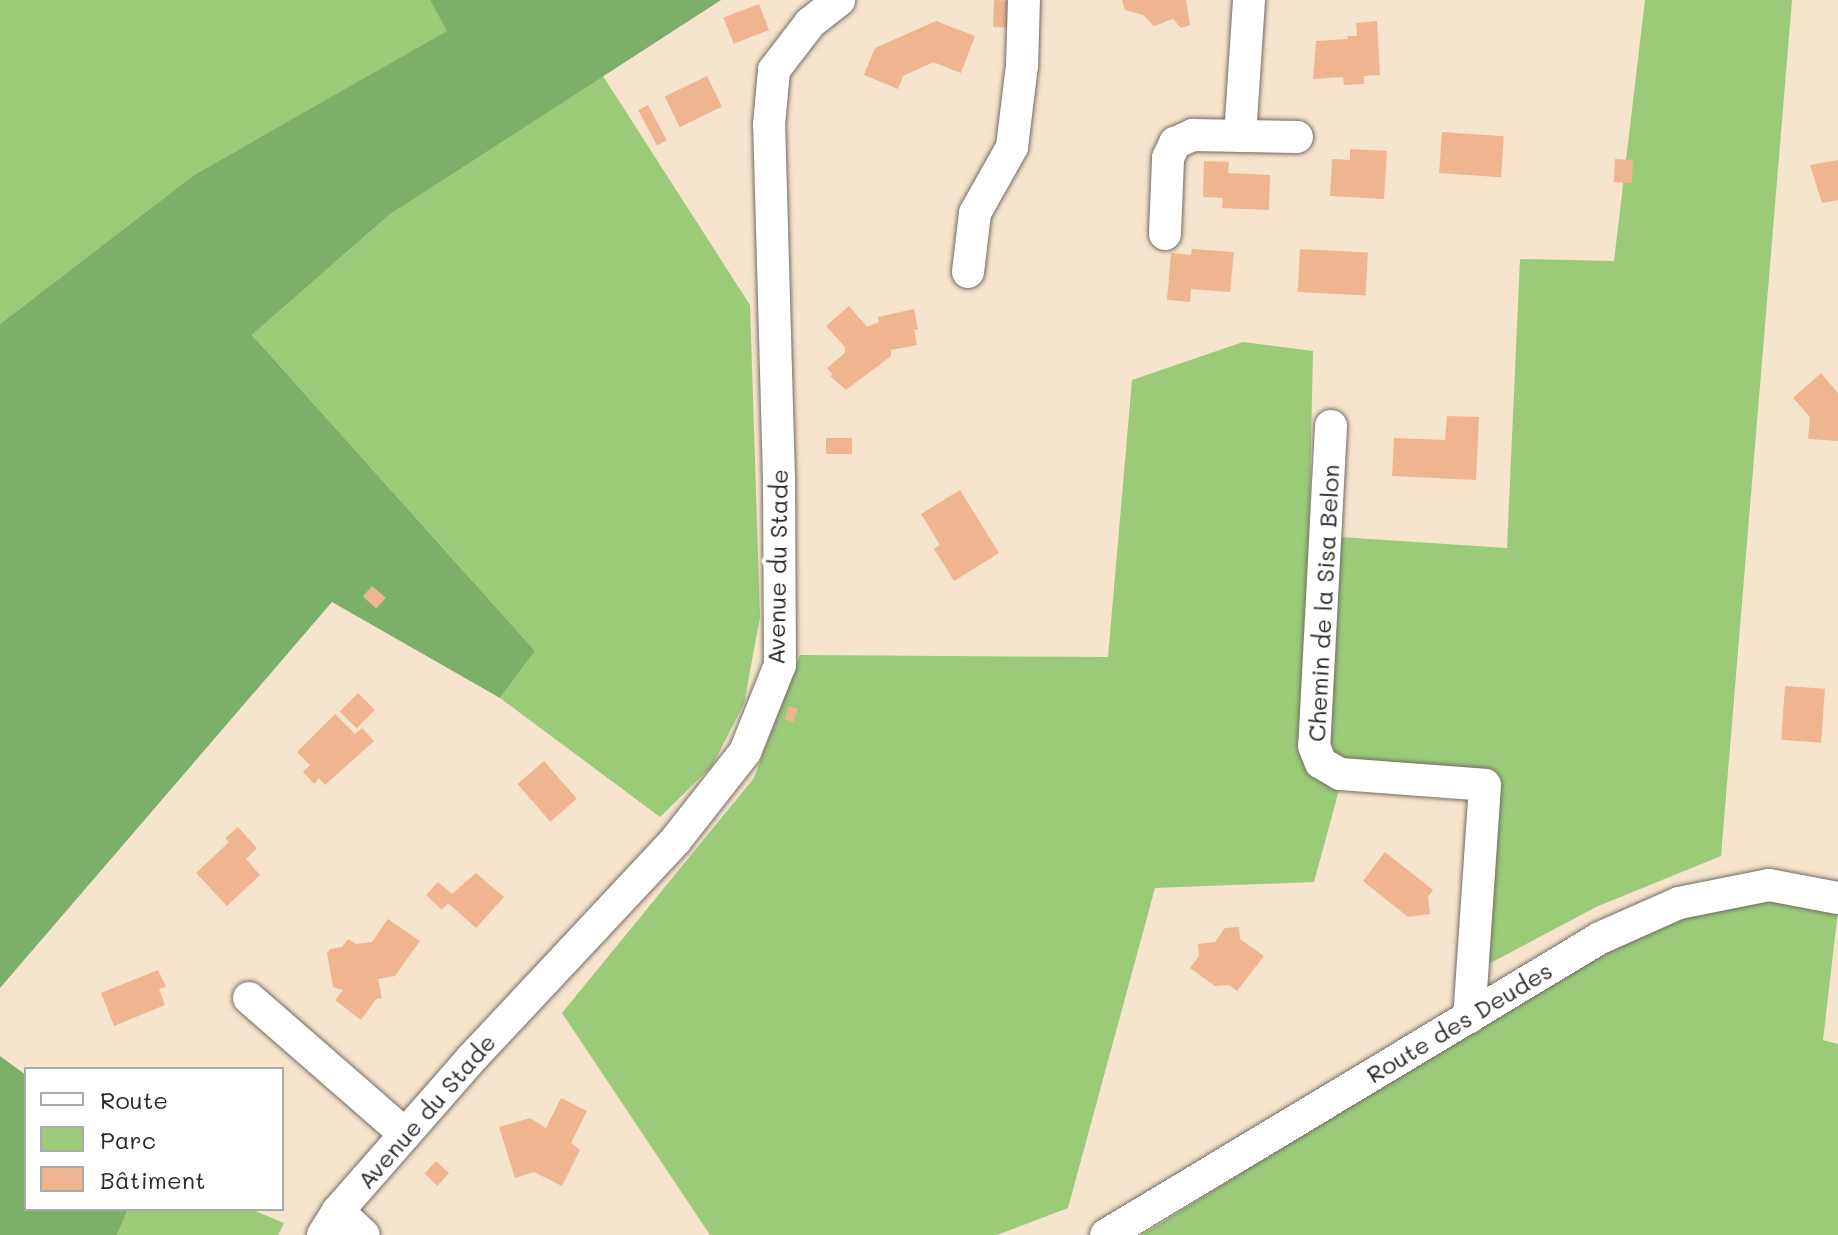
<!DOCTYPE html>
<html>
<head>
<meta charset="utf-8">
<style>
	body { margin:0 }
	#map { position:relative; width:1838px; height:1235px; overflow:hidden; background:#f6e4cd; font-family:Mali,sans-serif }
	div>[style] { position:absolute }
	.green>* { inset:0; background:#9bcb79 }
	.forest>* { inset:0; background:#7caf69 }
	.building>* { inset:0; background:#efb591; transform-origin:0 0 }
	.roads { filter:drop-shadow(0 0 2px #726c64) drop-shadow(0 0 2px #726c64) }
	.minor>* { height:32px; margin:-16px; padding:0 16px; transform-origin:16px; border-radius:16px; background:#fff }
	span { translate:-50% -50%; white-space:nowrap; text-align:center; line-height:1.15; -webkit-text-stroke:8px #fff; paint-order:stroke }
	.street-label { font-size:24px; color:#2b2b2b }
	.legend { position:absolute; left:24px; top:1067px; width:260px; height:144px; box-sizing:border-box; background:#fff; border:2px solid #aaa; margin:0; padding:10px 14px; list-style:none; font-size:24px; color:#2b2b2b }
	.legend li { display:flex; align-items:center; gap:16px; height:40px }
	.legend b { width:40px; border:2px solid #aaa }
</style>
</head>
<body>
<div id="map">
	<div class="green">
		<i style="clip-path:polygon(0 0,430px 0,448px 31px,194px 175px,0 324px)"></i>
		<i style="clip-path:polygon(1645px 0,1792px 0,1721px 856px,1596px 907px,1483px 967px,1488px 792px,1342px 779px,1314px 882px,1155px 888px,1068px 1208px,997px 1235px,710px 1235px,562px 1013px,754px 778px,800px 655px,1108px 657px,1132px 380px,1243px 342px,1313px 351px,1309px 535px,1507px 548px,1520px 259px,1614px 261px)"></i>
		<i style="clip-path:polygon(603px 76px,750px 305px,760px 617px,744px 704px,712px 766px,660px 817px,500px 698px,535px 651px,252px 335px,389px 215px)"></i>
		<i style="clip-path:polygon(1772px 895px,1838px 911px,1823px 1040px,1838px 1044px,1838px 1235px,1142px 1235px,1616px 940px,1687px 912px)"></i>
		<i style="clip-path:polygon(128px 1209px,251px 1209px,284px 1223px,278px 1235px,117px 1235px)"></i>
	</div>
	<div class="forest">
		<i style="clip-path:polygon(430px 0,721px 0,389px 215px,252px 335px,535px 651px,500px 698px,332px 602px,0 988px,0 324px,194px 175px,447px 31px)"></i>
		<i style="clip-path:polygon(0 1056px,26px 1075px,26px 1209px,128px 1209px,117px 1235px,0 1235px)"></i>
	</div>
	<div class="building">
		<i style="left:994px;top:0;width:23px;height:27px;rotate:2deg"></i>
		<i style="clip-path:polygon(1122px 0,1186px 0,1190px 25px,1181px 28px,1173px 19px,1154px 26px,1143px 15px,1125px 10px)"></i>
		<i style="left:759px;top:4px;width:28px;height:38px;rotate:69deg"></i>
		<i style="clip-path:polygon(936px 21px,975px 36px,961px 73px,933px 62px,903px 76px,898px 89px,864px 75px,875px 48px)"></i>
		<i style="clip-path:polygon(1377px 21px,1380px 75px,1364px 76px,1364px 84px,1344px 85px,1343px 77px,1313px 79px,1316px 41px,1348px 39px,1347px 36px,1357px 36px,1356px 23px)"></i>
		<i style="left:707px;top:76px;width:34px;height:47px;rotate:64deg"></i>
		<i style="left:648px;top:105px;width:40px;height:11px;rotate:62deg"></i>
		<i style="left:1442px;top:132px;width:62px;height:41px;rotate:4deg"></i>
		<i style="clip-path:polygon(1350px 149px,1387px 151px,1384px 199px,1330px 196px,1332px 159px,1350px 160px)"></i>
		<i style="left:1615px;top:159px;width:18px;height:23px;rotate:3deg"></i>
		<i style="clip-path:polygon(1838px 160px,1838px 200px,1822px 203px,1810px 165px)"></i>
		<i style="clip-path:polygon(1204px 161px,1229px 162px,1228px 173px,1270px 175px,1269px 210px,1222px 208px,1223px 198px,1203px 197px)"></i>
		<i style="clip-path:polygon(1192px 249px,1234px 252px,1230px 292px,1191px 289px,1190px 302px,1167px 300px,1171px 253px,1191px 255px)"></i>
		<i style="left:1300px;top:249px;width:68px;height:43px;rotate:3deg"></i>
		<i style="clip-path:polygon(849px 306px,867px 327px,879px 322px,878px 317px,914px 309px,918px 329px,914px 330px,917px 345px,891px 350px,891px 356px,846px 390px,830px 376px,833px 375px,827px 368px,845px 353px,845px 347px,826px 326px)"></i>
		<i style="clip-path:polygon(1821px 373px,1838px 393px,1838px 441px,1808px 439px,1810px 417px,1793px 398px)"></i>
		<i style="clip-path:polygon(1447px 416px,1479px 417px,1476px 480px,1392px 476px,1394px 438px,1445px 440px)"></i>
		<i style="left:826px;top:438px;width:26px;height:16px"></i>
		<i style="clip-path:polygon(960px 490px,999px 553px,954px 581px,934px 549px,940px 545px,921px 514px)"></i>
		<i style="left:372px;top:586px;width:18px;height:14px;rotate:41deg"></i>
		<i style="left:1785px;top:686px;width:40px;height:54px;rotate:4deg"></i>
		<i style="left:358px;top:693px;width:24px;height:26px;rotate:45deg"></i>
		<i style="left:789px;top:706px;width:9px;height:14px;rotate:18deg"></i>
		<i style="clip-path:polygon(335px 714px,355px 734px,362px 728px,374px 741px,325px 785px,319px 778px,314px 784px,303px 772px,310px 765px,297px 752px)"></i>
		<i style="left:544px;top:761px;width:50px;height:35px;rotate:49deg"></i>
		<i style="clip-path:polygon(238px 827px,257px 848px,246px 859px,260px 875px,227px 906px,196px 873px,229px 842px,225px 838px)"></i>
		<i style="clip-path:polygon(1385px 852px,1433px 890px,1428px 897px,1430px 914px,1408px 917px,1363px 881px)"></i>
		<i style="clip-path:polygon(476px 873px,504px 897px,476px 928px,448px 903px,442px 910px,426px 895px,438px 882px,452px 894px)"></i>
		<i style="clip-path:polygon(388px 919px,420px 941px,395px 976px,378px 979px,382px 998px,376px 999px,361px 1020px,335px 1000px,343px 990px,333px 987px,327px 953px,330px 949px,342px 947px,348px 939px,356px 944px,372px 942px)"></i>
		<i style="clip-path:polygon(1239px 927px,1240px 939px,1264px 956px,1237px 991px,1229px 985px,1215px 986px,1190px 968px,1199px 956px,1198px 944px,1215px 942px,1225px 928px)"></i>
		<i style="clip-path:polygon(158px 970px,166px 987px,159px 989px,165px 1005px,114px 1026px,101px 993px)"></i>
		<i style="clip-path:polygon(561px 1098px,587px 1111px,571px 1143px,580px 1150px,562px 1186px,534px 1172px,515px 1178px,499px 1127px,530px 1118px,546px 1128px)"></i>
		<i style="left:436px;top:1161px;width:18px;height:17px;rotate:43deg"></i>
	</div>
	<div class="roads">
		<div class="minor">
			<i style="left:1240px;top:136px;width:136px;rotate:-86.2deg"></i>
			<i style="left:1165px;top:234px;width:76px;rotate:-87.7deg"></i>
			<i style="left:1168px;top:158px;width:17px;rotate:-65deg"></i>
			<i style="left:1175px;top:143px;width:20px;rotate:-24deg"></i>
			<i style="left:1193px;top:135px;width:104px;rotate:1.1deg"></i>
			<i style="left:968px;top:272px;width:59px;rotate:-83.2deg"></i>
			<i style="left:975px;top:213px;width:76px;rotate:-60.7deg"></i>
			<i style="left:1012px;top:147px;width:82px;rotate:-83deg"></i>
			<i style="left:1022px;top:66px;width:66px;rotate:-88.3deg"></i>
			<i style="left:1331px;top:426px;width:320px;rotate:93deg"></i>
			<i style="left:1314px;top:746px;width:18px;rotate:68deg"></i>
			<i style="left:1321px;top:763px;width:22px;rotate:30deg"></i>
			<i style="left:1340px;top:774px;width:145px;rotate:4.3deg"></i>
			<i style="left:1485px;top:785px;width:233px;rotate:93.9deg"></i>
			<i style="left:249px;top:998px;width:207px;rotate:41.1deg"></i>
			<i style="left:338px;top:1211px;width:35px;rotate:43deg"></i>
			<i style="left:323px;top:1235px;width:28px;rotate:-58deg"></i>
			<i style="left:338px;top:1211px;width:203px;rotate:-48.8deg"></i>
			<i style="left:472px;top:1058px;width:297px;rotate:-46.9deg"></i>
			<i style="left:675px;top:841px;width:113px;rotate:-51.8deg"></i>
			<i style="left:745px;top:752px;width:94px;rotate:-68.1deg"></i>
			<i style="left:780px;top:665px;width:187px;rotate:-90.3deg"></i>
			<i style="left:779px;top:478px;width:353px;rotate:-91.6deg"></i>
			<i style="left:769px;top:125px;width:55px;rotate:-84.8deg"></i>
			<i style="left:774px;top:70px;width:59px;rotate:-52.5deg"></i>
			<i style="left:810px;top:23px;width:37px;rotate:-38deg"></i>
			<i style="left:1106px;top:1235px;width:576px;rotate:-31.01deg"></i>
			<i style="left:1600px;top:938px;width:86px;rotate:-23.9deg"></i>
			<i style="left:1679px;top:903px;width:92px;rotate:-11.3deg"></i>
			<i style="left:1769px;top:885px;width:70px;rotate:10.7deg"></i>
		</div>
	</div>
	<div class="street-label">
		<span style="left:777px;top:567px;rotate:-89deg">Avenue du Stade</span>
		<span style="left:1323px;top:603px;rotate:-87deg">Chemin de la Sisa Belon</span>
		<span style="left:1459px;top:1022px;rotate:-31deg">Route des Deudes</span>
		<span style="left:426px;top:1111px;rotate:-49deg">Avenue du Stade</span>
	</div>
	<ul class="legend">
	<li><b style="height:10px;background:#fff"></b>Route</li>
	<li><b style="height:22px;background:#9bcb79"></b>Parc</li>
	<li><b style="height:22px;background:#efb591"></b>Bâtiment</li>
	</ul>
</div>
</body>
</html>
